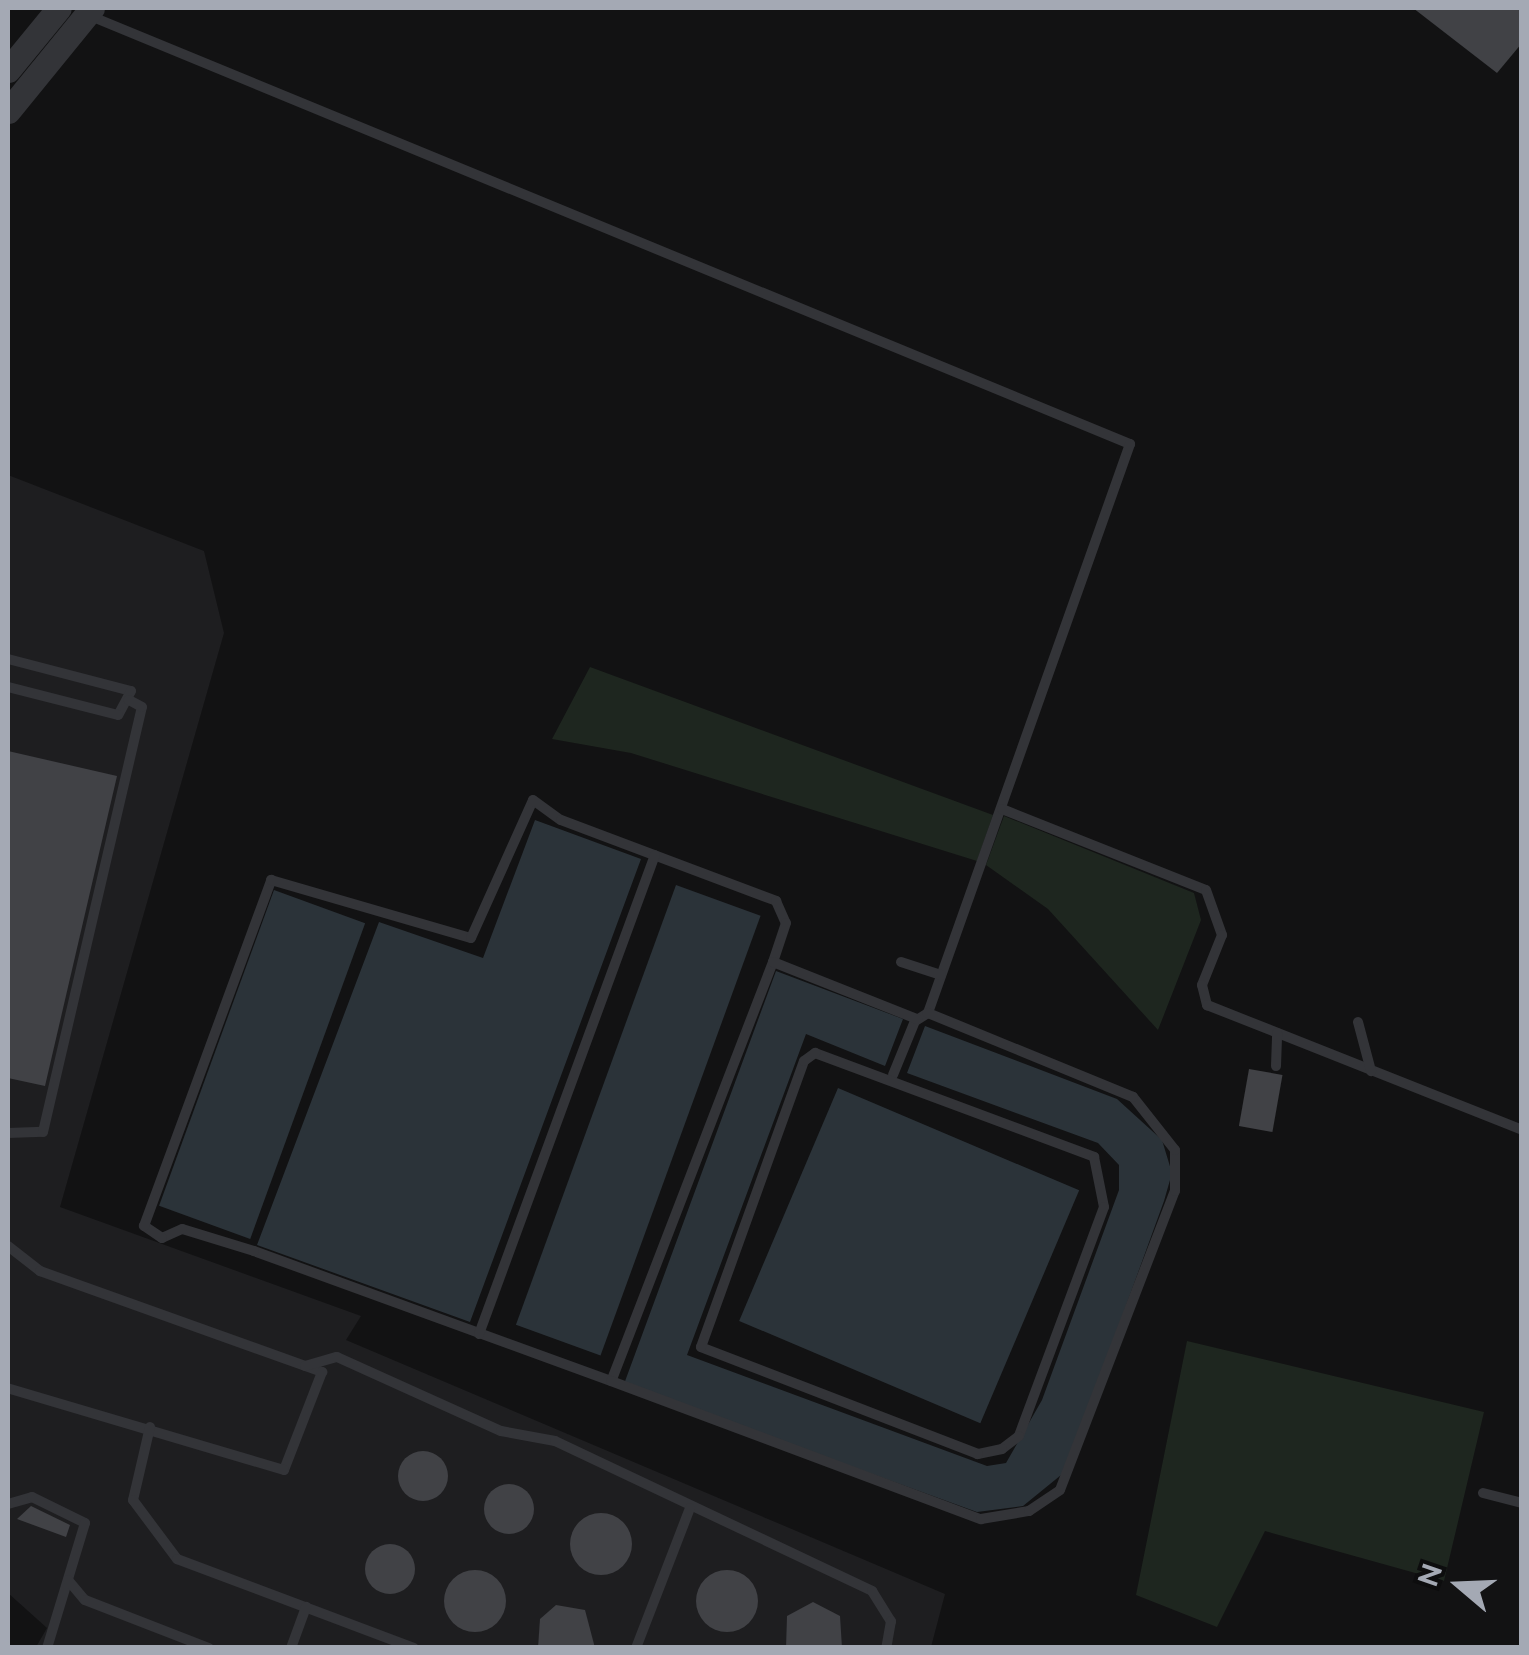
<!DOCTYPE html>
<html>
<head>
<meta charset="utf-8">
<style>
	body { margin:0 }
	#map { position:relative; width:1529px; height:1655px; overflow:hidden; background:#121213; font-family:Raleway,sans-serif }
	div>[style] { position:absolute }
	.built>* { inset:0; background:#1e1e20 }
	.green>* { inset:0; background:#1e261f }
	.water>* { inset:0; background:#2b3339; transform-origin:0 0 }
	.building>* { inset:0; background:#414246; transform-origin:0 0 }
	.round { border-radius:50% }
	.service>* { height:10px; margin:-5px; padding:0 5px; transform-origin:5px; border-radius:5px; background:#333438 }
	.tertiary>* { height:25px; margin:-12.5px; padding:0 12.5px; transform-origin:12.5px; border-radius:12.5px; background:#333438 }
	span { translate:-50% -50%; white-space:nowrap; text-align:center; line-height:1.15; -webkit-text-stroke:10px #0d0d0e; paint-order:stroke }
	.frame { position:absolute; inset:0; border:10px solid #a4a9b4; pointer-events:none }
	.north { position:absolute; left:1409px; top:1535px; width:100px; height:100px; -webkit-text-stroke:8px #0d0d0e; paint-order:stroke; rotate:289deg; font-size:28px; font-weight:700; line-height:40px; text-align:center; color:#a4a9b4 }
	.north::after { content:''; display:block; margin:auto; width:35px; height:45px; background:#a4a9b4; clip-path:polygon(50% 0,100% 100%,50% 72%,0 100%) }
</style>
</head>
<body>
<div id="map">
	<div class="built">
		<i style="clip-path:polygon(8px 475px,204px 551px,224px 633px,60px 1207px,361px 1316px,346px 1340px,945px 1594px,931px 1647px,36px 1647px,47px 1628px,8px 1593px)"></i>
	</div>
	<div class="green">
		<i style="clip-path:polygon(590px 667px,993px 815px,977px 861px,631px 753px,552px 739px)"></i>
		<i style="clip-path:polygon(1004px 816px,1194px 893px,1201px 920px,1158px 1030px,1048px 909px,986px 865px)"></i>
		<i style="clip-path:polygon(1187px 1341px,1484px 1412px,1444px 1581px,1265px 1531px,1217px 1627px,1136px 1595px)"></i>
	</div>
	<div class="water">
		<i style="clip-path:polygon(535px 820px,641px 859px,470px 1322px,257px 1245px,379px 922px,483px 958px)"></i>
		<i style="left:676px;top:885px;width:90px;height:468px;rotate:20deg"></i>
		<i style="left:274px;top:890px;width:97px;height:336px;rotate:20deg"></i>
		<i style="clip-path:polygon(776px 971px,903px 1019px,885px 1066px,806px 1034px,687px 1355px,987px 1466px,1006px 1463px,1042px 1400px,1119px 1190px,1119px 1165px,1098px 1143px,907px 1073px,925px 1026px,1117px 1099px,1162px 1140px,1172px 1173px,1164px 1201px,1066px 1471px,1023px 1506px,977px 1512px,624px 1384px)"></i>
		<i style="left:838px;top:1088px;width:262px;height:253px;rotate:23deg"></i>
	</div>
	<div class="building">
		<i style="clip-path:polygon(1413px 8px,1522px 8px,1522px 43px,1497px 73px)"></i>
		<i style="clip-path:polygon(8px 751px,117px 776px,45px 1086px,8px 1078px)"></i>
		<i style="left:1249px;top:1069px;width:34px;height:58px;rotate:10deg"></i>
		<i class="round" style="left:398px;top:1451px;width:50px;height:50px"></i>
		<i class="round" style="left:484px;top:1484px;width:50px;height:50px"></i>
		<i style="clip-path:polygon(31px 1506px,70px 1525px,66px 1537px,17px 1519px)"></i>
		<i class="round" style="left:570px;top:1513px;width:62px;height:62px"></i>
		<i class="round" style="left:365px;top:1544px;width:50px;height:50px"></i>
		<i class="round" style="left:444px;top:1570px;width:62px;height:62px"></i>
		<i class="round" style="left:696px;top:1570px;width:62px;height:62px"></i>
		<i style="clip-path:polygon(813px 1602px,840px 1616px,842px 1648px,786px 1648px,787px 1616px)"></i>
		<i style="clip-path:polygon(556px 1605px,585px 1610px,595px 1648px,538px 1648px,540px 1619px)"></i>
	</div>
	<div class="service">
		<i style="left:88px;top:15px;width:1127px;rotate:22.38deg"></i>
		<i style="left:1130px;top:444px;width:604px;rotate:109.55deg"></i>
		<i style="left:928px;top:1013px;width:15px;rotate:148deg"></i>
		<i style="left:915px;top:1021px;width:58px;rotate:112.2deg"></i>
		<i style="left:8px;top:659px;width:127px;rotate:14.6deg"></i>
		<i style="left:131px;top:691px;width:27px;rotate:118deg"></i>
		<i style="left:118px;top:715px;width:114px;rotate:-165.7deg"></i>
		<i style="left:1002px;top:809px;width:219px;rotate:21.7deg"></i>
		<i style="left:1206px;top:890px;width:48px;rotate:70.4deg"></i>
		<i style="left:1222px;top:935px;width:54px;rotate:111.8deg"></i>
		<i style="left:1202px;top:985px;width:21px;rotate:76deg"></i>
		<i style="left:1207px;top:1005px;width:339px;rotate:21.6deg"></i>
		<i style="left:773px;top:962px;width:449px;rotate:111.1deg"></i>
		<i style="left:611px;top:1381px;width:380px;rotate:-160deg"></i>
		<i style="left:254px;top:1251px;width:75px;rotate:-163deg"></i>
		<i style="left:182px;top:1229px;width:22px;rotate:156deg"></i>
		<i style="left:162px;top:1238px;width:22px;rotate:-146deg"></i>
		<i style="left:144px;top:1226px;width:369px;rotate:-69.8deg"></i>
		<i style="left:271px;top:880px;width:208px;rotate:16.2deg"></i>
		<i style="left:471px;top:938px;width:151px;rotate:-65.8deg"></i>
		<i style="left:533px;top:800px;width:34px;rotate:36deg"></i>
		<i style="left:561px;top:820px;width:230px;rotate:20.6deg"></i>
		<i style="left:776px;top:901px;width:24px;rotate:66deg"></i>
		<i style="left:786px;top:923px;width:41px;rotate:108.4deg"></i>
		<i style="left:773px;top:962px;width:155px;rotate:21.6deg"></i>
		<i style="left:901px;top:962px;width:42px;rotate:18deg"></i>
		<i style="left:1358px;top:1022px;width:51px;rotate:75.1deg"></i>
		<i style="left:815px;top:1053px;width:298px;rotate:20.4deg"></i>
		<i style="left:1094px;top:1157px;width:51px;rotate:78.7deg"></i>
		<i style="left:1104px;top:1207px;width:244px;rotate:110.4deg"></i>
		<i style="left:1019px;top:1436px;width:21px;rotate:143deg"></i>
		<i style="left:1002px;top:1449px;width:25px;rotate:168deg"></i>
		<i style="left:978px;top:1454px;width:297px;rotate:-158.9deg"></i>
		<i style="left:701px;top:1347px;width:304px;rotate:-70.2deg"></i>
		<i style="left:804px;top:1061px;width:14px;rotate:-36deg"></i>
		<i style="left:1276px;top:1066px;width:33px;rotate:-88deg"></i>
		<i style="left:8px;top:1133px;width:35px;rotate:-2deg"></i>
		<i style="left:43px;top:1132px;width:436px;rotate:-76.9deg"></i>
		<i style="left:142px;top:707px;width:15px;rotate:-152deg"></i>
		<i style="left:8px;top:1246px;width:41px;rotate:38deg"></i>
		<i style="left:40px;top:1271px;width:300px;rotate:19.7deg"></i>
		<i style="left:322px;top:1372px;width:105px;rotate:111.2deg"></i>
		<i style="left:284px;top:1470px;width:288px;rotate:-163.5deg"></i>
		<i style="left:479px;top:1334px;width:510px;rotate:-69.83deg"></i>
		<i style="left:305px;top:1366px;width:33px;rotate:-16deg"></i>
		<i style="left:337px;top:1357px;width:180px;rotate:24.3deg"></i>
		<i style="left:501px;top:1431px;width:55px;rotate:10.5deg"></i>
		<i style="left:555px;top:1441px;width:351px;rotate:25.3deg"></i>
		<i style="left:872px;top:1591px;width:36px;rotate:58deg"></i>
		<i style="left:891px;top:1621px;width:27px;rotate:100deg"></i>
		<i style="left:611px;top:1381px;width:395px;rotate:20.5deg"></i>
		<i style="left:981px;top:1519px;width:49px;rotate:-9.5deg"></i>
		<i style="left:1029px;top:1511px;width:37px;rotate:-34deg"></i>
		<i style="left:1060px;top:1490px;width:320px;rotate:-69deg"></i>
		<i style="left:1175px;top:1191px;width:41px;rotate:-90deg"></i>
		<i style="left:1175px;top:1150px;width:68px;rotate:-128.4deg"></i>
		<i style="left:1133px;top:1097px;width:222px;rotate:-157.7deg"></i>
		<i style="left:150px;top:1427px;width:75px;rotate:103.1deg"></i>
		<i style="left:133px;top:1500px;width:74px;rotate:53.3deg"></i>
		<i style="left:177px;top:1559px;width:253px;rotate:20.6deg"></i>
		<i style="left:1483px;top:1493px;width:40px;rotate:14.4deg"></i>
		<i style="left:8px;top:1504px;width:25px;rotate:-16deg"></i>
		<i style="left:32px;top:1497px;width:59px;rotate:26.1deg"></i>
		<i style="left:85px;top:1523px;width:131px;rotate:106.9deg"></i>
		<i style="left:68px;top:1580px;width:26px;rotate:50deg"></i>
		<i style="left:85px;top:1600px;width:133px;rotate:21.2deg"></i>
		<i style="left:291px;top:1648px;width:44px;rotate:-69.9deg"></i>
		<i style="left:636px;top:1648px;width:150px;rotate:-68.9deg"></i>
	</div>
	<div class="tertiary">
		<i style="left:8px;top:70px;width:80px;rotate:-50.6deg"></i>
		<i style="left:8px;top:111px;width:133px;rotate:-50.8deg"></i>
	</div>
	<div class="frame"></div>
	<div class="north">N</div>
</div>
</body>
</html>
